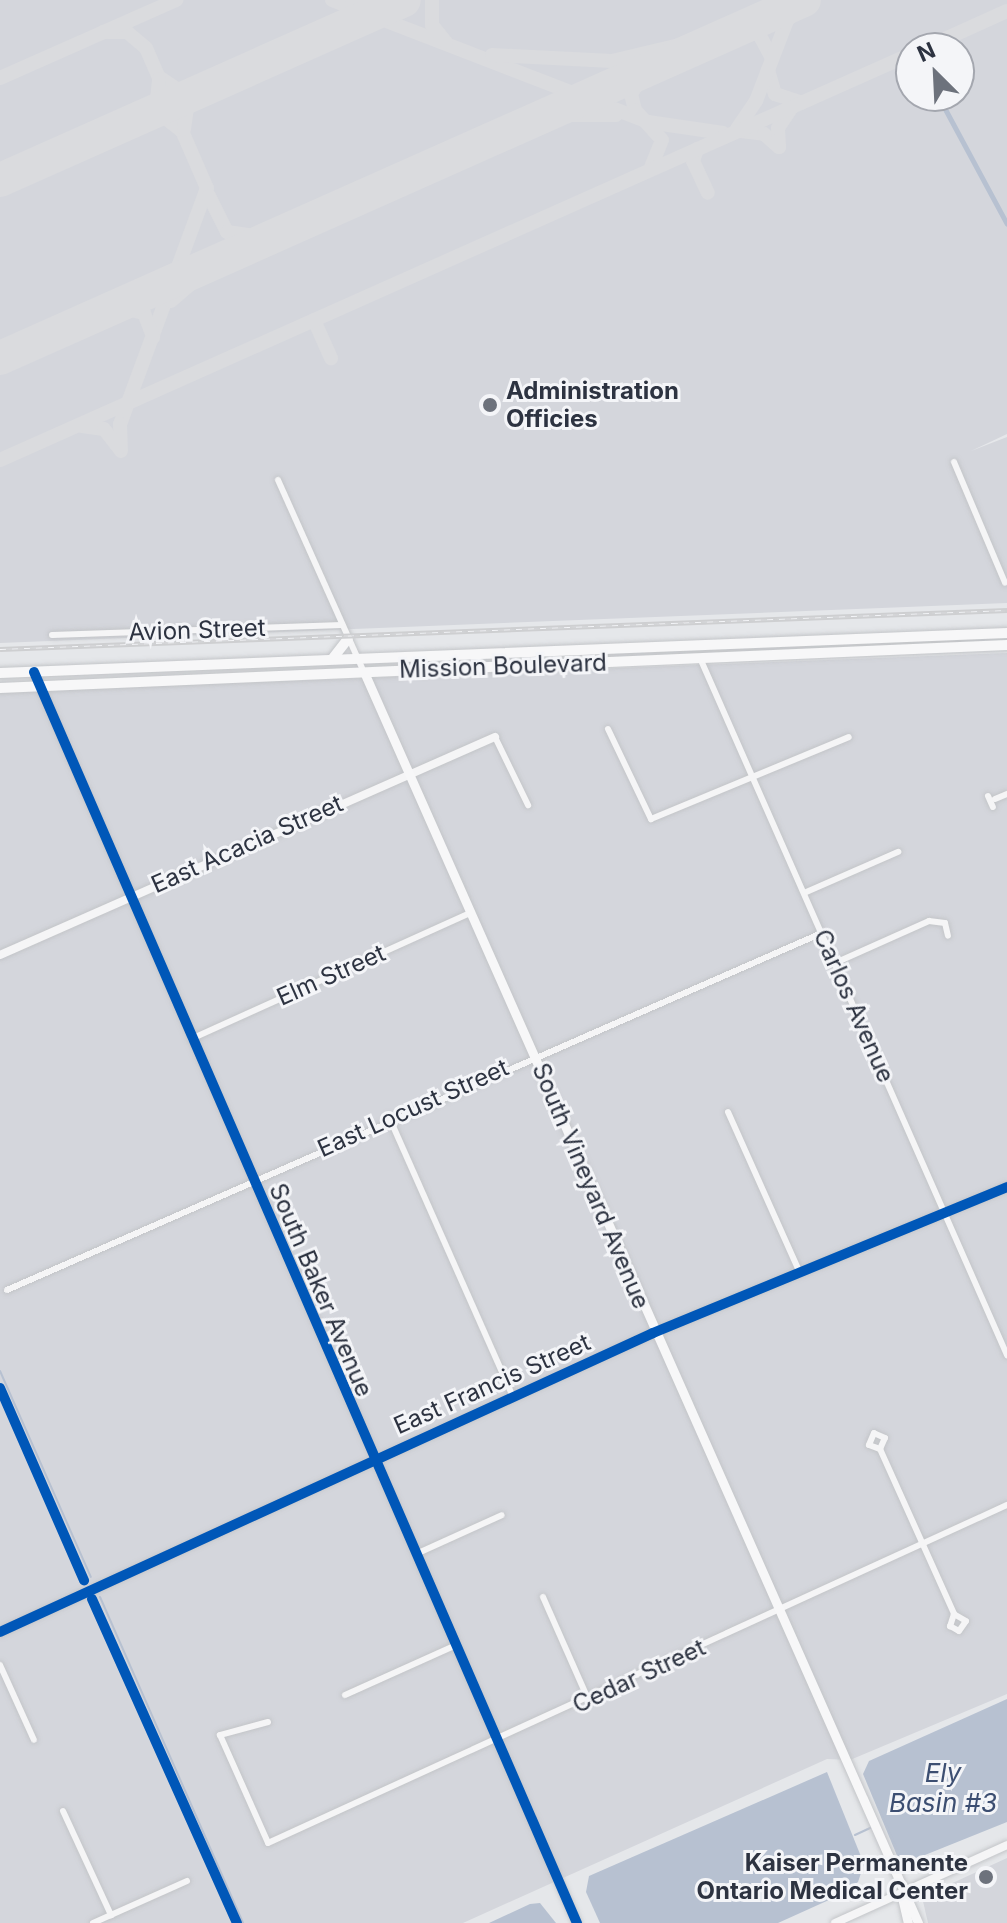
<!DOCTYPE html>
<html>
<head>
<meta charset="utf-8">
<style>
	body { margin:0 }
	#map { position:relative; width:1007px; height:1923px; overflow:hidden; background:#e5e7ea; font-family:Inter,sans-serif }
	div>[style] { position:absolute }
	.built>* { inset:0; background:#d4d6dc }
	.water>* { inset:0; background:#b7c1d1 }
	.stream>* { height:2px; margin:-1px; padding:0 1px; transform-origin:1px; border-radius:1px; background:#b7c1d1 }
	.canal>* { height:5px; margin:-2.5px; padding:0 2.5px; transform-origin:2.5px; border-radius:2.5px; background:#b7c1d1 }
	.taxiway>* { height:14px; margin:-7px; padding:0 7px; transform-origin:7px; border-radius:7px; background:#dadbde }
	.runway>* { height:34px; margin:-17px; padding:0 17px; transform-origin:17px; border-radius:17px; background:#dadbde }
	.roads { filter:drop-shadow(0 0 2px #c3c5c8) drop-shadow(0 0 2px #c3c5c8) }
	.minor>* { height:6px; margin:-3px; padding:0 3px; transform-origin:3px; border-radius:3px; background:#f5f5f6 }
	.tertiary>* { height:8px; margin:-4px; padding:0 4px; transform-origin:4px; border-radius:4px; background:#f5f5f6 }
	.secondary>* { height:9px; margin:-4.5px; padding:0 4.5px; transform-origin:4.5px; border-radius:4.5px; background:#f7f7f8 }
	.primary>* { height:10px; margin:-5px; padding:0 5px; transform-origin:5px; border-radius:5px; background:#f7f7f8 }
	.rail>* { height:5px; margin-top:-2.5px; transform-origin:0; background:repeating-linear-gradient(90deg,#f4f5f8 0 6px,#cecfd1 0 12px); box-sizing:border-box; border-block:2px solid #cecfd1 }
	.cycleway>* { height:10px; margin:-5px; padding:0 5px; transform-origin:5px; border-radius:5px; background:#0057b8 }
	.dots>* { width:22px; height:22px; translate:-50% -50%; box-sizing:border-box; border:4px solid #f4f5f8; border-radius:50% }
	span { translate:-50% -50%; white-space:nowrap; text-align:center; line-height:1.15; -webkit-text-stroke:6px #f4f5f8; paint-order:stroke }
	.poi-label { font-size:24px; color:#2d3341; font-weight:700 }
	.left { translate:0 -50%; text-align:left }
	.right { translate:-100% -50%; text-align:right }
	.street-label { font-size:24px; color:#2d3341 }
	.water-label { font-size:26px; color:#3c4e71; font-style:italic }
	.north { position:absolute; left:895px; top:32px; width:80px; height:80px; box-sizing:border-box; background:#f4f5f8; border:2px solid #a4a7af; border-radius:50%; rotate:336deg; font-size:22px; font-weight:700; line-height:32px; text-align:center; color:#2d3341 }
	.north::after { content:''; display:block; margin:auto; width:28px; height:36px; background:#6d727c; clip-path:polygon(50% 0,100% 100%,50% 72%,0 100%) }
</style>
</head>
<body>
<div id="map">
	<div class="built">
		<i style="clip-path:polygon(evenodd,0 0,1007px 0,1007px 434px,971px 451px,1007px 437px,1007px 603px,0 643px,0 0,911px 48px,959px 48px,959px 96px,911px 96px,911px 48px)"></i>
		<i style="clip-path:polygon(1007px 653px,1007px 1694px,850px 1760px,827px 1759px,463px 1923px,0 1923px,0 692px)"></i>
		<i style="clip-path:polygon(1007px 1858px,1007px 1923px,928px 1923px,922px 1897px)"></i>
	</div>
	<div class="water">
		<i style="clip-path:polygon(1007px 1699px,1007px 1822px,915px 1859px,898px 1858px,863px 1774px,869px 1761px)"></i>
		<i style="clip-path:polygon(827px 1772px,864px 1864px,858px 1882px,840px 1895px,778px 1923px,600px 1923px,586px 1892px,589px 1876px)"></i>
		<i style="clip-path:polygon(540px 1903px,556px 1923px,489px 1923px,530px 1904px)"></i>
	</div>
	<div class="stream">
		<i style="left:0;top:1371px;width:225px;rotate:66.2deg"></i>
		<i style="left:100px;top:1597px;width:356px;rotate:66.3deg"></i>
		<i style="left:855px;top:1835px;width:19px;rotate:-25deg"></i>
	</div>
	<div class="canal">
		<i style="left:938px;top:96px;width:145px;rotate:61.7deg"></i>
	</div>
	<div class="taxiway">
		<i style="left:332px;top:0;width:339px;rotate:21.1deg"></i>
		<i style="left:648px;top:122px;width:76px;rotate:8.3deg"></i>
		<i style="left:432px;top:0;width:25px;rotate:90deg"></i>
		<i style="left:432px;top:25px;width:22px;rotate:51deg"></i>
		<i style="left:352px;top:4px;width:40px;rotate:-5.7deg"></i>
		<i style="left:791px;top:17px;width:24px;rotate:-45deg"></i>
		<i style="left:348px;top:25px;width:31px;rotate:-7deg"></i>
		<i style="left:103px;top:32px;width:24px"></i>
		<i style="left:127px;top:32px;width:25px;rotate:40deg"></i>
		<i style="left:146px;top:48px;width:153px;rotate:66.5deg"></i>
		<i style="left:207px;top:188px;width:252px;rotate:110.2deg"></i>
		<i style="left:120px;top:424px;width:27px;rotate:88deg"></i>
		<i style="left:733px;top:32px;width:26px;rotate:4deg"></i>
		<i style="left:759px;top:34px;width:27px;rotate:62deg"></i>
		<i style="left:925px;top:48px;width:90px;rotate:-24.3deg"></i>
		<i style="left:492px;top:55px;width:120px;rotate:2.9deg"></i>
		<i style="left:612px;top:61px;width:121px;rotate:-13.3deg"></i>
		<i style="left:647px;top:70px;width:29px;rotate:124deg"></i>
		<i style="left:631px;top:94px;width:16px;rotate:76deg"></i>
		<i style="left:635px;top:110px;width:40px;rotate:48deg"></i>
		<i style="left:662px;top:140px;width:32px;rotate:112deg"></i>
		<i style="left:768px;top:70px;width:25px;rotate:74deg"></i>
		<i style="left:775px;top:94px;width:28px;rotate:18deg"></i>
		<i style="left:0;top:78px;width:193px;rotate:-23.9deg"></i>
		<i style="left:162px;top:79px;width:22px;rotate:34deg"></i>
		<i style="left:180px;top:91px;width:24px;rotate:-5deg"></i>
		<i style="left:139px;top:118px;width:26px;rotate:-47deg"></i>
		<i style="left:157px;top:99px;width:20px;rotate:-84deg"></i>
		<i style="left:138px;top:119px;width:27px;rotate:-2deg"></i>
		<i style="left:165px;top:118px;width:20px;rotate:37deg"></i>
		<i style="left:518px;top:128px;width:47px;rotate:-16.1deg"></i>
		<i style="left:563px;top:115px;width:53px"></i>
		<i style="left:184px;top:129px;width:22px;rotate:-82deg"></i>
		<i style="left:187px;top:107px;width:25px;rotate:-45deg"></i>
		<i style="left:737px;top:129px;width:34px;rotate:-56deg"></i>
		<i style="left:756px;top:101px;width:108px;rotate:-68.9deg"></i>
		<i style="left:741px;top:131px;width:23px;rotate:7deg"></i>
		<i style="left:764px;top:134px;width:20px;rotate:41deg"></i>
		<i style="left:779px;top:147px;width:19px;rotate:-93deg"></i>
		<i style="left:778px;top:128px;width:23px;rotate:-56deg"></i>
		<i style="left:697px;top:149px;width:13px;rotate:108deg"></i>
		<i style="left:693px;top:161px;width:35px;rotate:65deg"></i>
		<i style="left:209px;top:196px;width:40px;rotate:63.4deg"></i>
		<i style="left:227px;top:232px;width:42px;rotate:8.1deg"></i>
		<i style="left:171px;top:301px;width:58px;rotate:-40.8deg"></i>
		<i style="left:117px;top:306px;width:28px;rotate:15deg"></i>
		<i style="left:144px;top:313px;width:26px;rotate:69deg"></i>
		<i style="left:314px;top:320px;width:42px;rotate:65.9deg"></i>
		<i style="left:82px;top:426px;width:22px;rotate:8deg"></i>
		<i style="left:104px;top:429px;width:24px;rotate:52deg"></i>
		<i style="left:0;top:460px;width:997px;rotate:-24.02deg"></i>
	</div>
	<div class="runway">
		<i style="left:0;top:180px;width:442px;rotate:-24deg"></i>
		<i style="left:0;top:358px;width:880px;rotate:-24deg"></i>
	</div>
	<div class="roads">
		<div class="minor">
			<i style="left:954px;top:462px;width:131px;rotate:67.1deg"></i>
			<i style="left:278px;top:480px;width:210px;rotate:65.9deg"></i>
			<i style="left:52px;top:635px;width:290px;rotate:-2deg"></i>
			<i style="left:700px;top:658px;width:762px;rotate:66.23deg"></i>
			<i style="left:608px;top:729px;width:100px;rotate:64.5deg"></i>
			<i style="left:651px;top:819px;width:214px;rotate:-22.5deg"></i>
			<i style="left:495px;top:737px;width:76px;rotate:64.1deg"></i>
			<i style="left:988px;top:796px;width:12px;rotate:66deg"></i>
			<i style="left:995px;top:799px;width:13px;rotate:-23deg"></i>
			<i style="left:804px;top:893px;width:103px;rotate:-23.6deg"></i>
			<i style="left:835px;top:963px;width:103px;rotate:-24.1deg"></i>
			<i style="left:929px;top:921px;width:16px;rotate:7deg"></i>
			<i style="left:945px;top:923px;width:13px;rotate:77deg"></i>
			<i style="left:191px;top:1039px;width:308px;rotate:-24.3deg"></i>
			<i style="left:728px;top:1112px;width:176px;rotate:65.9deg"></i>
			<i style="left:389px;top:1117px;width:306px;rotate:66.1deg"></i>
			<i style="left:7px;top:1290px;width:890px;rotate:-23.66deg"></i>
			<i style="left:880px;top:1449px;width:12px;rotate:-66deg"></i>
			<i style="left:885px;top:1438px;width:12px;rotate:-156deg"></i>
			<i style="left:874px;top:1433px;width:13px;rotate:113deg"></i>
			<i style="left:869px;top:1445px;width:12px;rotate:20deg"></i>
			<i style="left:880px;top:1449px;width:181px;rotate:65.8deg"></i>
			<i style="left:954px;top:1614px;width:13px;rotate:108deg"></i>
			<i style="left:950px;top:1626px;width:10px;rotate:29deg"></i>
			<i style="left:959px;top:1631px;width:12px;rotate:-55deg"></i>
			<i style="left:966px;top:1621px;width:14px;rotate:-150deg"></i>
			<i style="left:416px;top:1554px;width:94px;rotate:-24.4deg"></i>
			<i style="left:543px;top:1597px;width:111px;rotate:66.2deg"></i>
			<i style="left:0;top:1665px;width:82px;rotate:65.6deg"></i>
			<i style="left:345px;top:1695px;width:122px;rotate:-24.2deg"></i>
			<i style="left:268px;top:1722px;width:50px;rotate:164.8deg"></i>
			<i style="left:220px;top:1735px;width:118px;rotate:66deg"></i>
			<i style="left:268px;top:1843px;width:813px;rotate:-24.58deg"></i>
			<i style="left:63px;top:1811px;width:115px;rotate:65.2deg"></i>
			<i style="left:93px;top:1923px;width:103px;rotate:-24.1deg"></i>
		</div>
		<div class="tertiary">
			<i style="left:34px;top:672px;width:1364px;rotate:66.54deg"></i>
			<i style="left:0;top:955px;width:541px;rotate:-23.77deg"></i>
			<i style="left:0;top:1632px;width:718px;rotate:-24.6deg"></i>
			<i style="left:653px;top:1333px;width:383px;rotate:-22.4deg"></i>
			<i style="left:835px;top:1923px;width:189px;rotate:-24.4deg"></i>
		</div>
		<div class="secondary">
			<i style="left:364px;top:672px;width:1368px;rotate:66.11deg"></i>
			<i style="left:901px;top:1893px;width:31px;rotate:77deg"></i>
		</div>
		<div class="primary">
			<i style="left:333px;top:658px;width:24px;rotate:-52deg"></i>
			<i style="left:0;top:673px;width:1008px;rotate:-2.27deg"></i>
			<i style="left:0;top:688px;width:1008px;rotate:-2.45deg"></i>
		</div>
	</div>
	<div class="rail">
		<i style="left:0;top:649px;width:1008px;rotate:-2.22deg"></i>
	</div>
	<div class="cycleway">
		<i style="left:34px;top:672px;width:1364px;rotate:66.54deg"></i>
		<i style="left:0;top:1388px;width:210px;rotate:66.4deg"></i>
		<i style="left:92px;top:1599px;width:355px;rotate:65.9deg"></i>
		<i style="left:0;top:1632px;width:718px;rotate:-24.6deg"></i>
		<i style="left:653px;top:1333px;width:383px;rotate:-22.4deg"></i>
	</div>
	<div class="dots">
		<i style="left:490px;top:405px;background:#6d727c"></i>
		<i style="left:986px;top:1877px;background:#6d727c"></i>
	</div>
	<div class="poi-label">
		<span class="left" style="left:506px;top:405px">Administration<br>Officies</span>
		<span class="right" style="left:968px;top:1877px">Kaiser Permanente<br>Ontario Medical Center</span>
	</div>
	<div class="street-label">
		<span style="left:197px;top:630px;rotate:-2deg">Avion Street</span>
		<span style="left:503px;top:666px;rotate:-2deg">Mission Boulevard</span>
		<span style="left:247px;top:844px;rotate:-24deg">East Acacia Street</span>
		<span style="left:331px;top:975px;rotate:-24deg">Elm Street</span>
		<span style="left:854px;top:1006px;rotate:66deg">Carlos Avenue</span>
		<span style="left:413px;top:1108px;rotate:-24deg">East Locust Street</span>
		<span style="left:591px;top:1186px;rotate:67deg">South Vineyard Avenue</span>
		<span style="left:321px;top:1290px;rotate:67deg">South Baker Avenue</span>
		<span style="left:492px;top:1384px;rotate:-24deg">East Francis Street</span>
		<span style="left:639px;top:1676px;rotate:-25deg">Cedar Street</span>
	</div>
	<div class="water-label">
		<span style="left:943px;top:1788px">Ely<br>Basin #3</span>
	</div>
	<div class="north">N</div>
</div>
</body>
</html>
